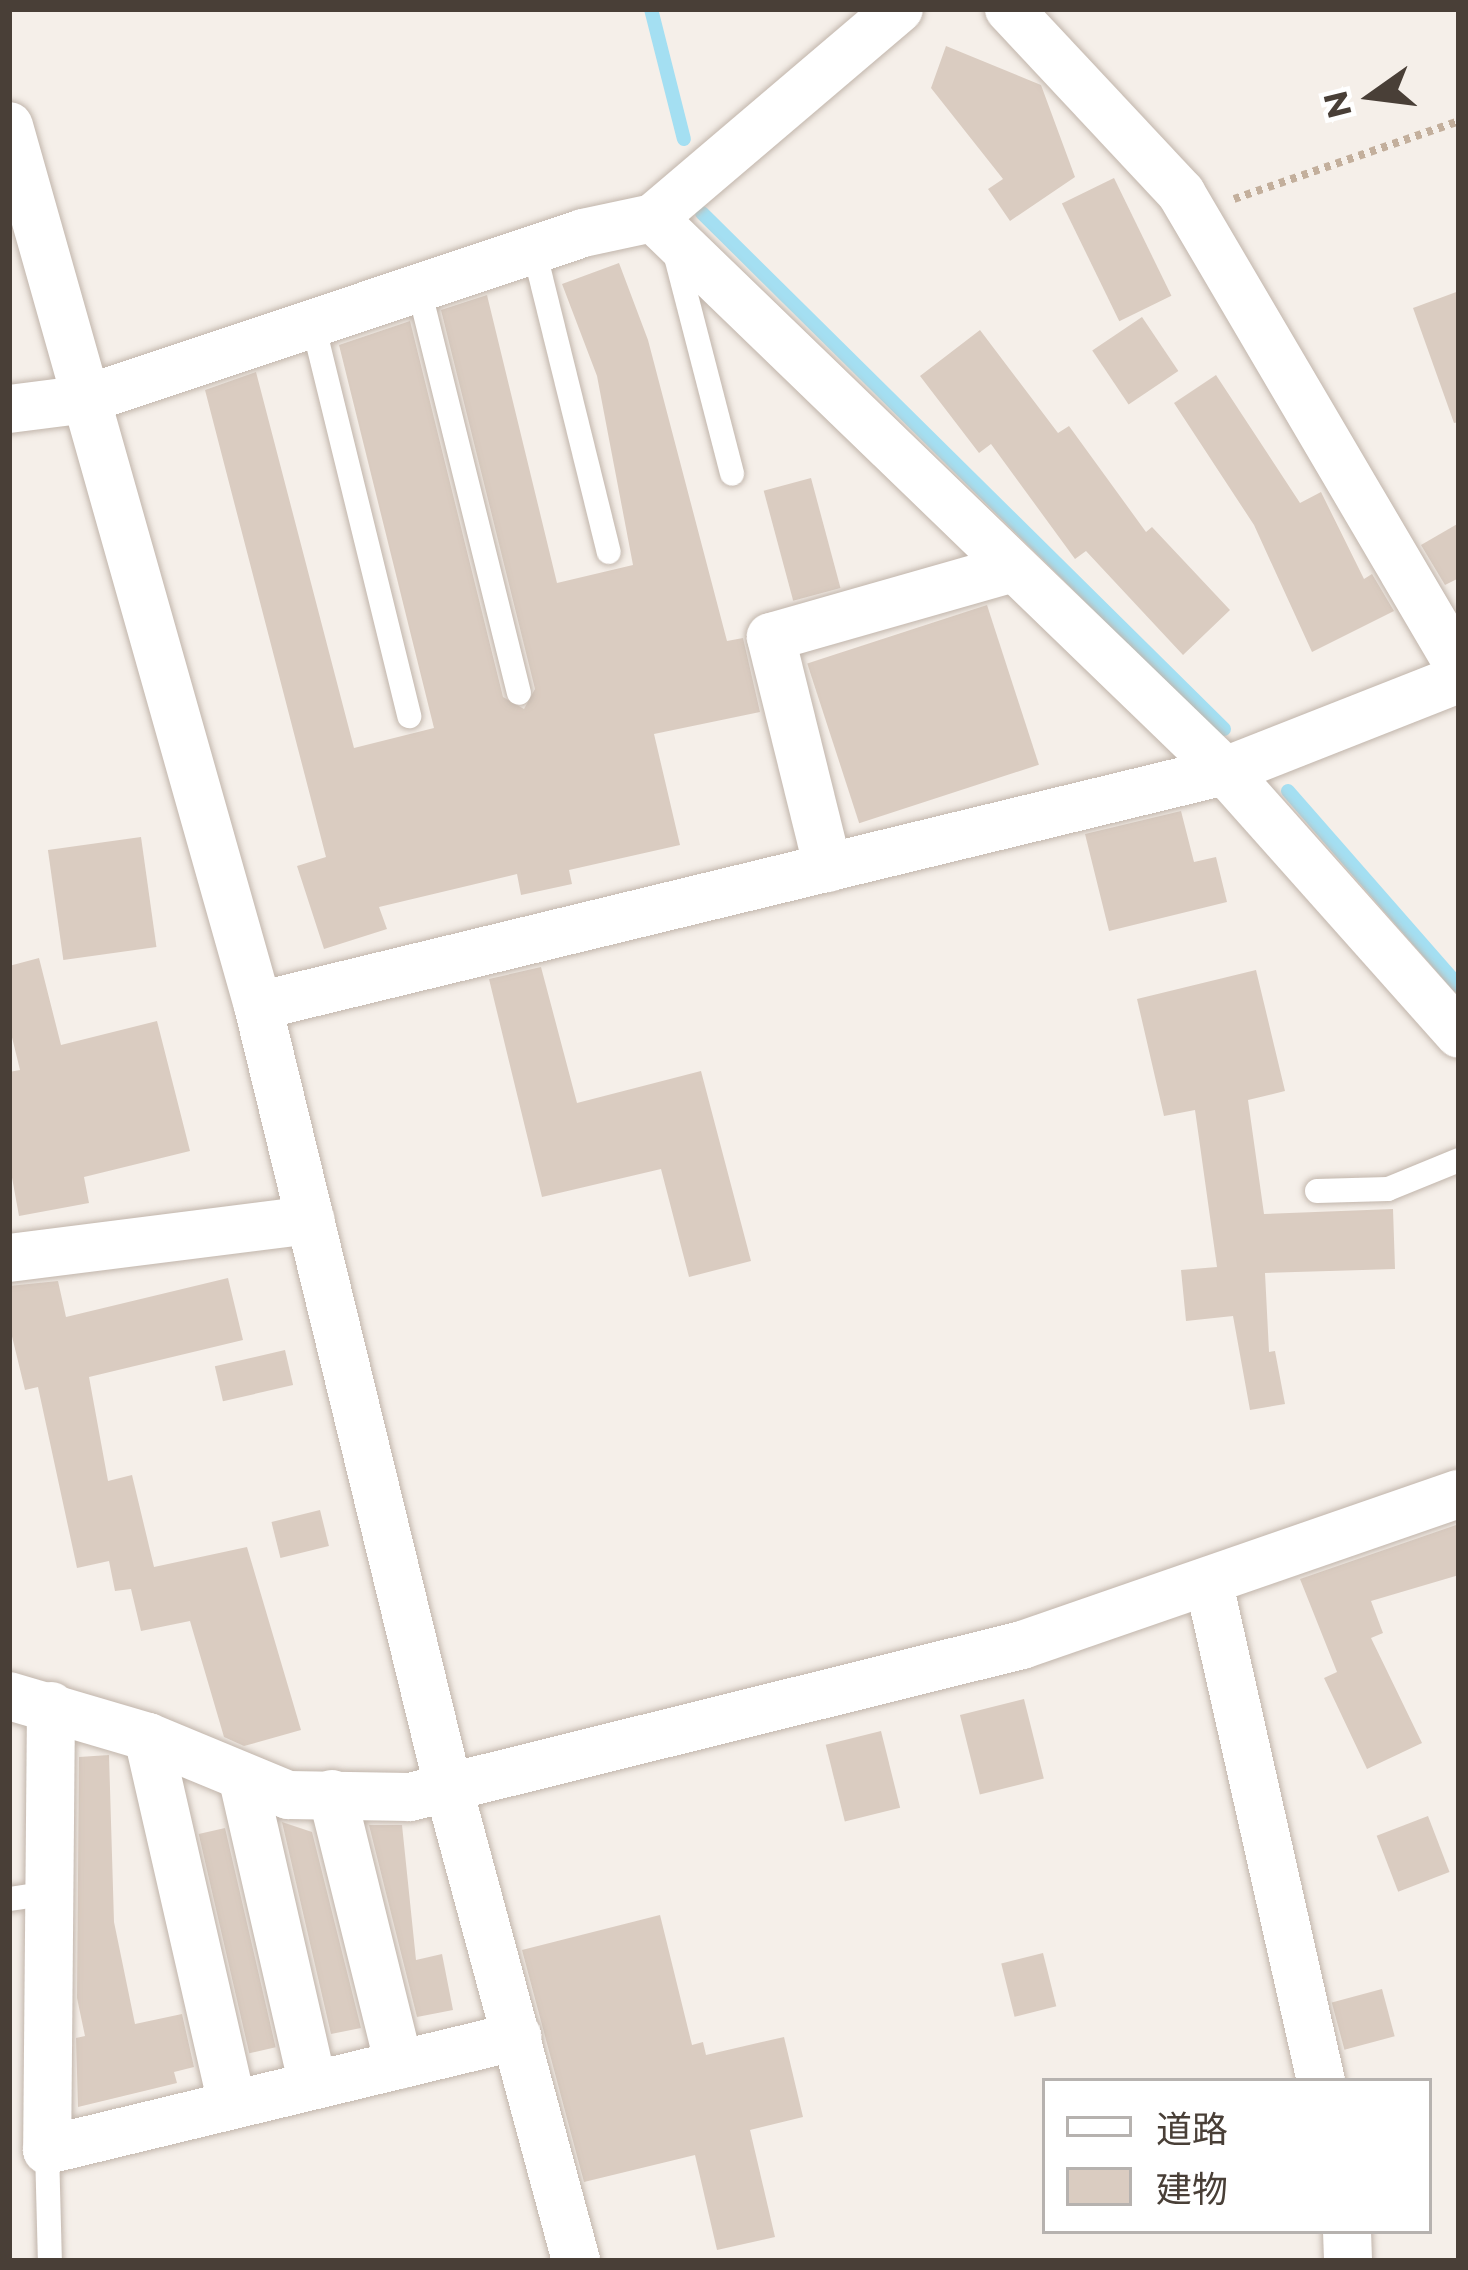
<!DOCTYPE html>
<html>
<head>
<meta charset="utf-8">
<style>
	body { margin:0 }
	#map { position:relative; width:1468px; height:2270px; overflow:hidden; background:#f5efe9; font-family:Montserrat,"Noto Sans JP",sans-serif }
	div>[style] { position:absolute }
	.stream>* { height:14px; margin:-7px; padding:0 7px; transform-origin:7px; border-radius:7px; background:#a4dff2 }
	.building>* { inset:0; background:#daccc1; transform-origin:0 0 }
	.path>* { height:8px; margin-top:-4px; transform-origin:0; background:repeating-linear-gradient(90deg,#c3af9c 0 6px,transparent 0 12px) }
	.roads { filter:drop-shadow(0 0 3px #c1b5ab) drop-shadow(0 0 3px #c1b5ab) }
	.lane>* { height:24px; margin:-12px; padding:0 12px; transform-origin:12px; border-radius:12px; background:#fff }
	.street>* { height:48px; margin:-24px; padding:0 24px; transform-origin:24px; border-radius:24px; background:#fff }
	span { translate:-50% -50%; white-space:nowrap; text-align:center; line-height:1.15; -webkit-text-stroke:9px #fff; paint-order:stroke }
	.frame { position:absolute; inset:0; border:12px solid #493f37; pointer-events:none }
	.legend { position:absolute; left:1042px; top:2078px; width:390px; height:156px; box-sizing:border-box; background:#fff; border:3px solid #b6b2af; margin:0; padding:15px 21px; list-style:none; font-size:36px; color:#493f37 }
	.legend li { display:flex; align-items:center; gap:24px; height:60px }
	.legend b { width:60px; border:3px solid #b6b2af }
	.north { position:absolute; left:1312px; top:36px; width:120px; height:120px; -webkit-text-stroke:9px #fff; paint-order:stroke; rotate:256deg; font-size:33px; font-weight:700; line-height:48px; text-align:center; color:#493f37 }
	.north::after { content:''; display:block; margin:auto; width:42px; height:54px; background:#493f37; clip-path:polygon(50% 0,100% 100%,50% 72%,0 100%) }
</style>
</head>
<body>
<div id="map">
	<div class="stream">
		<i style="left:651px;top:9px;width:134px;rotate:75.8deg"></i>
		<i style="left:702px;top:213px;width:734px;rotate:44.67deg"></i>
		<i style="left:1288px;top:791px;width:259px;rotate:48.8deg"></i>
	</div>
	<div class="building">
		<i style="clip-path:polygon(946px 46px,1041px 85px,1075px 177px,1010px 221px,988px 189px,1003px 179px,931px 88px)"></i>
		<i style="left:1114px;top:178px;width:131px;height:58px;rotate:64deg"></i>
		<i style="clip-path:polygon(619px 263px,648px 340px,727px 641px,743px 638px,760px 712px,654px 734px,680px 845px,569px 870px,572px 884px,521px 895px,517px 874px,379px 907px,387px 929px,324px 949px,297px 866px,326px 857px,205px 390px,256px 372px,354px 748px,434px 728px,339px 345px,410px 321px,503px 697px,524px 709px,535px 689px,441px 310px,487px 295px,557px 583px,633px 565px,597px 376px,562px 284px)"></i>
		<i style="clip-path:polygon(1459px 291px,1459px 422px,1454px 423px,1413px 308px)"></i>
		<i style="left:1142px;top:317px;width:65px;height:60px;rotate:56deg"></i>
		<i style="clip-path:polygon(980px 330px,1058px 433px,1069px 426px,1146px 532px,1152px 527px,1230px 610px,1183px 655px,1086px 551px,1075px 559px,991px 444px,979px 453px,920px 376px)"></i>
		<i style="clip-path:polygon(1216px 375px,1300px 503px,1321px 492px,1364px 579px,1372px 574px,1394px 611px,1312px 652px,1254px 525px,1174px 403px)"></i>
		<i style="left:811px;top:478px;width:114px;height:49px;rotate:75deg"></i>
		<i style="clip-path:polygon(1459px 523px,1459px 578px,1445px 585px,1421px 545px)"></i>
		<i style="left:987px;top:605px;width:168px;height:189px;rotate:72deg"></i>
		<i style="clip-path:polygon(1181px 811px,1194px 862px,1216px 857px,1227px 902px,1109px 931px,1085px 834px)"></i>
		<i style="left:141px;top:837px;width:111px;height:94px;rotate:82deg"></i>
		<i style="clip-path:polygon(39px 958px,61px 1045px,157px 1021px,190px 1151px,84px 1177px,89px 1203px,19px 1216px,9px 1161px,9px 1072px,20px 1070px,9px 1025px,9px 966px)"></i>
		<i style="clip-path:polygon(541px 967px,577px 1103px,701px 1071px,751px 1261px,689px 1277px,661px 1169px,542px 1197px,489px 979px)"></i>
		<i style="clip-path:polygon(1256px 970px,1285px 1091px,1248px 1100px,1264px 1214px,1393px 1209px,1395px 1269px,1265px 1273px,1269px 1352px,1275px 1351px,1285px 1404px,1250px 1410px,1233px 1316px,1186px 1321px,1181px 1270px,1217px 1267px,1195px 1110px,1164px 1116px,1137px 999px)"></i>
		<i style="clip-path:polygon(228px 1278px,243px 1340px,89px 1377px,108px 1481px,132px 1475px,154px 1567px,247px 1547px,301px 1730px,244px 1746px,224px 1737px,190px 1621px,141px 1631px,131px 1589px,115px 1591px,109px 1561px,77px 1568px,38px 1387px,25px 1390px,9px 1324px,9px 1286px,58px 1281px,66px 1317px)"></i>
		<i style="left:285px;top:1350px;width:36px;height:72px;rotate:77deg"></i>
		<i style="left:320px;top:1510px;width:37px;height:50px;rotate:76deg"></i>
		<i style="clip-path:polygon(1459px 1524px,1459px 1575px,1371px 1601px,1383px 1633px,1371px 1638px,1422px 1743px,1367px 1769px,1324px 1678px,1337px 1672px,1300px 1579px)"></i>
		<i style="left:1024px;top:1699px;width:82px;height:66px;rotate:76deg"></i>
		<i style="left:881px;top:1731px;width:79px;height:57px;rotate:76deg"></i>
		<i style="clip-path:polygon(109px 1755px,114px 1922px,135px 2024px,182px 2014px,194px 2067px,174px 2072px,177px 2083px,78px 2107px,76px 2038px,85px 2036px,77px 1998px,79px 1757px)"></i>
		<i style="left:1428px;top:1816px;width:60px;height:55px;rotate:69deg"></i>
		<i style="clip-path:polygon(282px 1822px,312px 1832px,361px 2028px,331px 2034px)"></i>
		<i style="clip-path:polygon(369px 1825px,402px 1825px,416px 1960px,442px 1954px,453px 2010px,417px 2017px)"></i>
		<i style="left:225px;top:1828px;width:225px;height:27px;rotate:77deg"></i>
		<i style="clip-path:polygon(660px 1915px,692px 2045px,703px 2042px,706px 2055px,784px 2037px,803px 2117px,750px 2130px,775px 2237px,717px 2250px,695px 2155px,584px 2182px,522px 1950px)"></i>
		<i style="left:1043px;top:1953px;width:55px;height:43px;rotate:76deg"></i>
		<i style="left:1382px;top:1989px;width:49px;height:52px;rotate:75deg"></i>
	</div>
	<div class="path">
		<i style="left:1234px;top:199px;width:238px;rotate:-19.1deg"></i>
	</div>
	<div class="roads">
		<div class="lane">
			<i style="left:674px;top:249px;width:232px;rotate:75.5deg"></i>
			<i style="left:534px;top:250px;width:311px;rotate:76.1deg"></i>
			<i style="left:419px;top:289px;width:416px;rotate:76.1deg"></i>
			<i style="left:313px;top:324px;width:404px;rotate:76.2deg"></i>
			<i style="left:1317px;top:1191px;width:71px;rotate:-1.6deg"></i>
			<i style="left:1388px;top:1189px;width:77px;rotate:-22.2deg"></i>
			<i style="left:9px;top:1899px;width:40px;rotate:-8.5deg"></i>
			<i style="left:47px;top:2150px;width:111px;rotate:88.5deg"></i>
		</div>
		<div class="street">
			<i style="left:1009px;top:9px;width:252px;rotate:46.9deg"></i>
			<i style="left:1181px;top:193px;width:549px;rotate:59.56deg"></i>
			<i style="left:9px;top:126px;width:915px;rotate:74.2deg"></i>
			<i style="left:258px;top:1006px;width:803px;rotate:76.31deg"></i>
			<i style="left:448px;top:1786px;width:492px;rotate:74.9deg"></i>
			<i style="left:653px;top:218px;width:796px;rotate:44.03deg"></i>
			<i style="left:1225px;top:771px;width:352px;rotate:48.3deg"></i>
			<i style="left:9px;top:409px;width:79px;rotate:-7.3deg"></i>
			<i style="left:87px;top:399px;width:523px;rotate:-18.5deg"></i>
			<i style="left:583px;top:233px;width:72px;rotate:-12.1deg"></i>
			<i style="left:653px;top:218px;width:323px;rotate:-40.4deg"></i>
			<i style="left:828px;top:868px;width:238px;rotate:-103.9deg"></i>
			<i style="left:771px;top:637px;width:252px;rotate:-15.9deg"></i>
			<i style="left:258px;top:1006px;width:995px;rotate:-13.66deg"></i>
			<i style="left:1225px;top:771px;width:251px;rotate:-21.5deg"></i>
			<i style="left:9px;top:1258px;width:304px;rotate:-7.2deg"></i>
			<i style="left:1209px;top:1584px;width:509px;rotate:77.3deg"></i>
			<i style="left:9px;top:1696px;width:145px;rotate:16.4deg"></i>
			<i style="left:148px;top:1737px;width:152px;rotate:22.5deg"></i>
			<i style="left:288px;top:1795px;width:122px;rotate:0.9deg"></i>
			<i style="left:410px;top:1797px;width:631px;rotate:-13.95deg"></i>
			<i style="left:1022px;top:1645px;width:462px;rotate:-19.1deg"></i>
			<i style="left:51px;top:1706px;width:444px;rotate:90.5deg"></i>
			<i style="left:47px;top:2150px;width:484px;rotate:-13.6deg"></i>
			<i style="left:148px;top:1737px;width:377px;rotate:77.1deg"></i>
			<i style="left:243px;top:1780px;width:313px;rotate:77.1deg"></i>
			<i style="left:332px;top:1794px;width:279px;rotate:76.1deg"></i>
			<i style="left:1347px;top:2231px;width:30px;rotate:88deg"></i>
		</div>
	</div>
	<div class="frame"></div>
	<ul class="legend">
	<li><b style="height:15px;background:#fff"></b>道路</li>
	<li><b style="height:33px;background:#daccc1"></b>建物</li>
	</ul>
	<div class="north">N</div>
</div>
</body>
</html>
